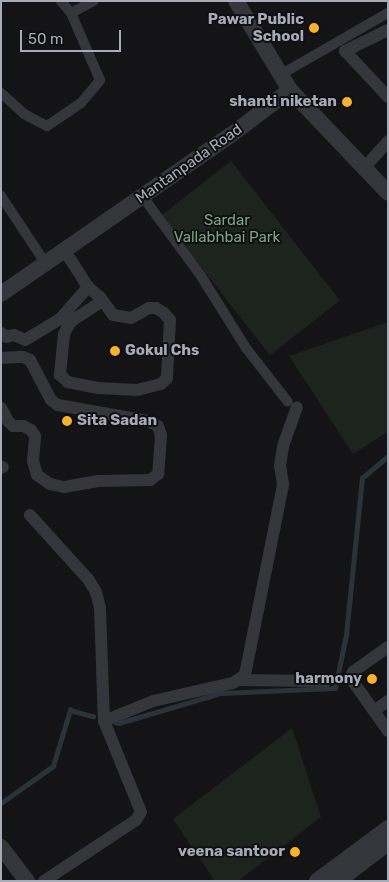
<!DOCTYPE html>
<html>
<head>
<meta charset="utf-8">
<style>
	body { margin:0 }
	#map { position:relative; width:389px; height:882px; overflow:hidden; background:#141416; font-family:Rubik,sans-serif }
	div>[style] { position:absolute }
	.green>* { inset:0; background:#1c241d; transform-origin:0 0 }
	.stream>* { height:4.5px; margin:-2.25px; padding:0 2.25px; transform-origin:2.25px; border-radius:2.25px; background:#2a333a }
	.pedestrian>* { height:10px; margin:-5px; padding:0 5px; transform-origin:5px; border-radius:5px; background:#35363b }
	.minor>* { height:12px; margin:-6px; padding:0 6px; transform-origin:6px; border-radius:6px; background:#35363b }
	.tertiary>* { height:16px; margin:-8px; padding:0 8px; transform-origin:8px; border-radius:8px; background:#35363b }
	.dots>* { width:14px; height:14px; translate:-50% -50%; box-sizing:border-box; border:2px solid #0f0f11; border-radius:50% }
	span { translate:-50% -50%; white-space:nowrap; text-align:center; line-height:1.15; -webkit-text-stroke:4px #0f0f11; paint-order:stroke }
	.poi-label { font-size:15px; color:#a6abb7; font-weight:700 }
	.right { translate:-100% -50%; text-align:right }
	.left { translate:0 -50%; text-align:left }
	.street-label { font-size:15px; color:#a6abb7 }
	.park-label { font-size:15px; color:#7ca27f }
	.frame { position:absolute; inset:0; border:2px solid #a6abb7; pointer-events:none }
	.scale { position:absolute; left:20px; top:30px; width:101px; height:22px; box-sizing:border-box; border:2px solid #a6abb7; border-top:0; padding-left:6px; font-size:15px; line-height:18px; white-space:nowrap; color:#a6abb7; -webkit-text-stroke:4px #0f0f11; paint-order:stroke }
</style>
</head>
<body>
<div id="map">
	<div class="green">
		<i style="left:231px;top:161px;width:177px;height:89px;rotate:52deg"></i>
		<i style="clip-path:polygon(388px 322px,388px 432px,353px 454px,289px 356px)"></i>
		<i style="clip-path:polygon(292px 728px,321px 817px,238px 881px,215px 881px,173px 819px)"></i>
	</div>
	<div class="stream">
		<i style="left:115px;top:722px;width:4px;rotate:14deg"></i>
		<i style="left:119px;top:723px;width:106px;rotate:-16.4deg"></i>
		<i style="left:221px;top:693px;width:114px;rotate:-2.5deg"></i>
		<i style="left:335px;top:688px;width:54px;rotate:-78.3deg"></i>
		<i style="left:346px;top:635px;width:158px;rotate:-84.2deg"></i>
		<i style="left:362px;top:478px;width:34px;rotate:-40deg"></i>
		<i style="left:1px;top:803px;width:64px;rotate:-35.4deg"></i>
		<i style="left:53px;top:766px;width:59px;rotate:-73.1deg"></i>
		<i style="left:70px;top:710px;width:24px;rotate:15deg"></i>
	</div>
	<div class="pedestrian">
		<i style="left:71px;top:13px;width:26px;rotate:-28deg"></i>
		<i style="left:280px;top:75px;width:125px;rotate:-29.9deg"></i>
		<i style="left:1px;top:93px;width:31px;rotate:42deg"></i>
		<i style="left:24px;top:114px;width:26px;rotate:28deg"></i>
		<i style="left:47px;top:126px;width:41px;rotate:-34.1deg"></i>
		<i style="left:81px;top:103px;width:30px;rotate:-50deg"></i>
		<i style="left:100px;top:80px;width:73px;rotate:-113.4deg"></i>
		<i style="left:71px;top:13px;width:16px;rotate:-130deg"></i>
		<i style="left:1px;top:196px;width:82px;rotate:56.5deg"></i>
		<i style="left:143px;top:197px;width:98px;rotate:53.7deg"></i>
		<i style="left:201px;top:276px;width:85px;rotate:58deg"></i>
		<i style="left:246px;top:348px;width:68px;rotate:52.1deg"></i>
	</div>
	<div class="minor">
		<i style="left:388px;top:30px;width:48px;rotate:154deg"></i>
		<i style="left:345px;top:51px;width:63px;rotate:46.9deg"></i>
		<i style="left:364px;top:168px;width:36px;rotate:-48deg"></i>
		<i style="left:65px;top:251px;width:43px;rotate:57.4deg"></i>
		<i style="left:88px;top:287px;width:16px;rotate:40deg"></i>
		<i style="left:100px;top:297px;width:22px;rotate:54deg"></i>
		<i style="left:113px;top:315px;width:18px;rotate:9deg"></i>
		<i style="left:131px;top:318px;width:21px;rotate:-29deg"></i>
		<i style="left:149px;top:308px;width:7px"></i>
		<i style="left:156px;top:308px;width:9px;rotate:32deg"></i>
		<i style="left:164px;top:313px;width:9px;rotate:49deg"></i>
		<i style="left:170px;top:320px;width:58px;rotate:93deg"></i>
		<i style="left:167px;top:378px;width:8px;rotate:135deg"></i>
		<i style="left:161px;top:384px;width:25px;rotate:166deg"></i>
		<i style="left:137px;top:390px;width:39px;rotate:-177deg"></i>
		<i style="left:98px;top:388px;width:31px;rotate:-169deg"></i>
		<i style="left:68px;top:382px;width:11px;rotate:-139deg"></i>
		<i style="left:60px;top:375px;width:41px;rotate:-84.4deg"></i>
		<i style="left:64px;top:334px;width:9px;rotate:-63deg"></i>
		<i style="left:68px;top:326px;width:8px;rotate:-50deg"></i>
		<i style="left:73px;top:320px;width:35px;rotate:-33deg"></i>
		<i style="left:1px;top:333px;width:7px;rotate:34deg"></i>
		<i style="left:7px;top:337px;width:7px;rotate:-16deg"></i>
		<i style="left:14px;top:335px;width:12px;rotate:24deg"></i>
		<i style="left:25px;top:340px;width:41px;rotate:-31deg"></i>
		<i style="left:60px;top:319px;width:43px;rotate:-48.8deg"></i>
		<i style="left:1px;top:358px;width:22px;rotate:-3deg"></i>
		<i style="left:23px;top:357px;width:8px;rotate:23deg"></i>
		<i style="left:30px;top:360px;width:45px;rotate:62.3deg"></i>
		<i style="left:51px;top:400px;width:9px;rotate:36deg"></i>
		<i style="left:58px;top:405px;width:91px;rotate:10.1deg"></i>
		<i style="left:148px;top:421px;width:11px;rotate:27deg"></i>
		<i style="left:158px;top:426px;width:9px;rotate:72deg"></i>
		<i style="left:161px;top:435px;width:39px;rotate:94deg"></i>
		<i style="left:158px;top:474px;width:10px;rotate:143deg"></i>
		<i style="left:150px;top:480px;width:52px;rotate:178.9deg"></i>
		<i style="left:98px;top:481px;width:35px;rotate:170deg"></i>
		<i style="left:64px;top:487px;width:14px;rotate:-168deg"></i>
		<i style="left:50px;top:484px;width:16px;rotate:-145deg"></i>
		<i style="left:37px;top:475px;width:15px;rotate:-106deg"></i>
		<i style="left:33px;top:461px;width:25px;rotate:-85deg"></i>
		<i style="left:35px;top:436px;width:7px;rotate:-124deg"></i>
		<i style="left:31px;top:430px;width:9px;rotate:-153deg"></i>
		<i style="left:23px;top:426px;width:10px;rotate:180deg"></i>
		<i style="left:13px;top:426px;width:7px;rotate:-135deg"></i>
		<i style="left:8px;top:421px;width:15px;rotate:-118deg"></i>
		<i style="left:1px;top:468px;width:2px;rotate:-27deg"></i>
		<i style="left:30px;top:515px;width:86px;rotate:47.8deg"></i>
		<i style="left:88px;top:579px;width:15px;rotate:58deg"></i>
		<i style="left:96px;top:592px;width:16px;rotate:76deg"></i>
		<i style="left:100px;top:608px;width:113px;rotate:88deg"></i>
		<i style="left:388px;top:647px;width:43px;rotate:144.5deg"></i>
		<i style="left:353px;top:672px;width:4px;rotate:117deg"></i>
		<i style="left:351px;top:676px;width:8px;rotate:67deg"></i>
		<i style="left:354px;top:683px;width:59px;rotate:54.7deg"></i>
		<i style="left:240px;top:680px;width:86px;rotate:0.7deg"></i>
		<i style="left:374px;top:711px;width:17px;rotate:-36deg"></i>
		<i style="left:44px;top:881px;width:110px;rotate:-33.5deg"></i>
		<i style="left:136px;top:820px;width:9px;rotate:-58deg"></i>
		<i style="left:141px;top:812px;width:98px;rotate:-112.1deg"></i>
		<i style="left:104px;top:721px;width:53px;rotate:-22.2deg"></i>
		<i style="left:153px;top:701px;width:82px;rotate:-12.7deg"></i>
		<i style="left:233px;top:683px;width:14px;rotate:-34deg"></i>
		<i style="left:245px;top:675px;width:195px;rotate:-78.7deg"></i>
		<i style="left:283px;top:484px;width:18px;rotate:-99deg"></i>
		<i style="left:280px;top:466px;width:20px;rotate:-81deg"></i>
		<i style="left:283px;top:446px;width:41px;rotate:-70.3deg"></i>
	</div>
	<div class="tertiary">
		<i style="left:290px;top:90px;width:142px;rotate:46.4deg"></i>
		<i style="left:1px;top:294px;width:280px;rotate:-34.7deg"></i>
		<i style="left:231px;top:135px;width:74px;rotate:-37.3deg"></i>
		<i style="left:290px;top:90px;width:104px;rotate:-121.2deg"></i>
		<i style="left:1px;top:847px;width:43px;rotate:52.6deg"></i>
		<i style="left:317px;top:881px;width:89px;rotate:-36.7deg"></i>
		<i style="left:338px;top:881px;width:63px;rotate:-37.2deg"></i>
	</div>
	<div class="dots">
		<i style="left:314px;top:28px;background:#f5b22d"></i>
		<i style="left:347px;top:102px;background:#f5b22d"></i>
		<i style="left:115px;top:351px;background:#f5b22d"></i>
		<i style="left:67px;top:421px;background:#f5b22d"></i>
		<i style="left:372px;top:679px;background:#f5b22d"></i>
		<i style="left:295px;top:852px;background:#f5b22d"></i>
	</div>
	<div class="poi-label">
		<span class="right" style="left:304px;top:28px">Pawar Public<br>School</span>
		<span class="right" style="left:337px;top:102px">shanti niketan</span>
		<span class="left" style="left:125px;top:351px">Gokul Chs</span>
		<span class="left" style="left:77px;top:421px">Sita Sadan</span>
		<span class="right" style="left:362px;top:679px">harmony</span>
		<span class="right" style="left:285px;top:852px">veena santoor</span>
	</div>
	<div class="street-label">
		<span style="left:189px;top:164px;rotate:-35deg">Mantanpada Road</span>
	</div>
	<div class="park-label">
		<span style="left:227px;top:229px">Sardar<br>Vallabhbai Park</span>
	</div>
	<div class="frame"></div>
	<div class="scale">50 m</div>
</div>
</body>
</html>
